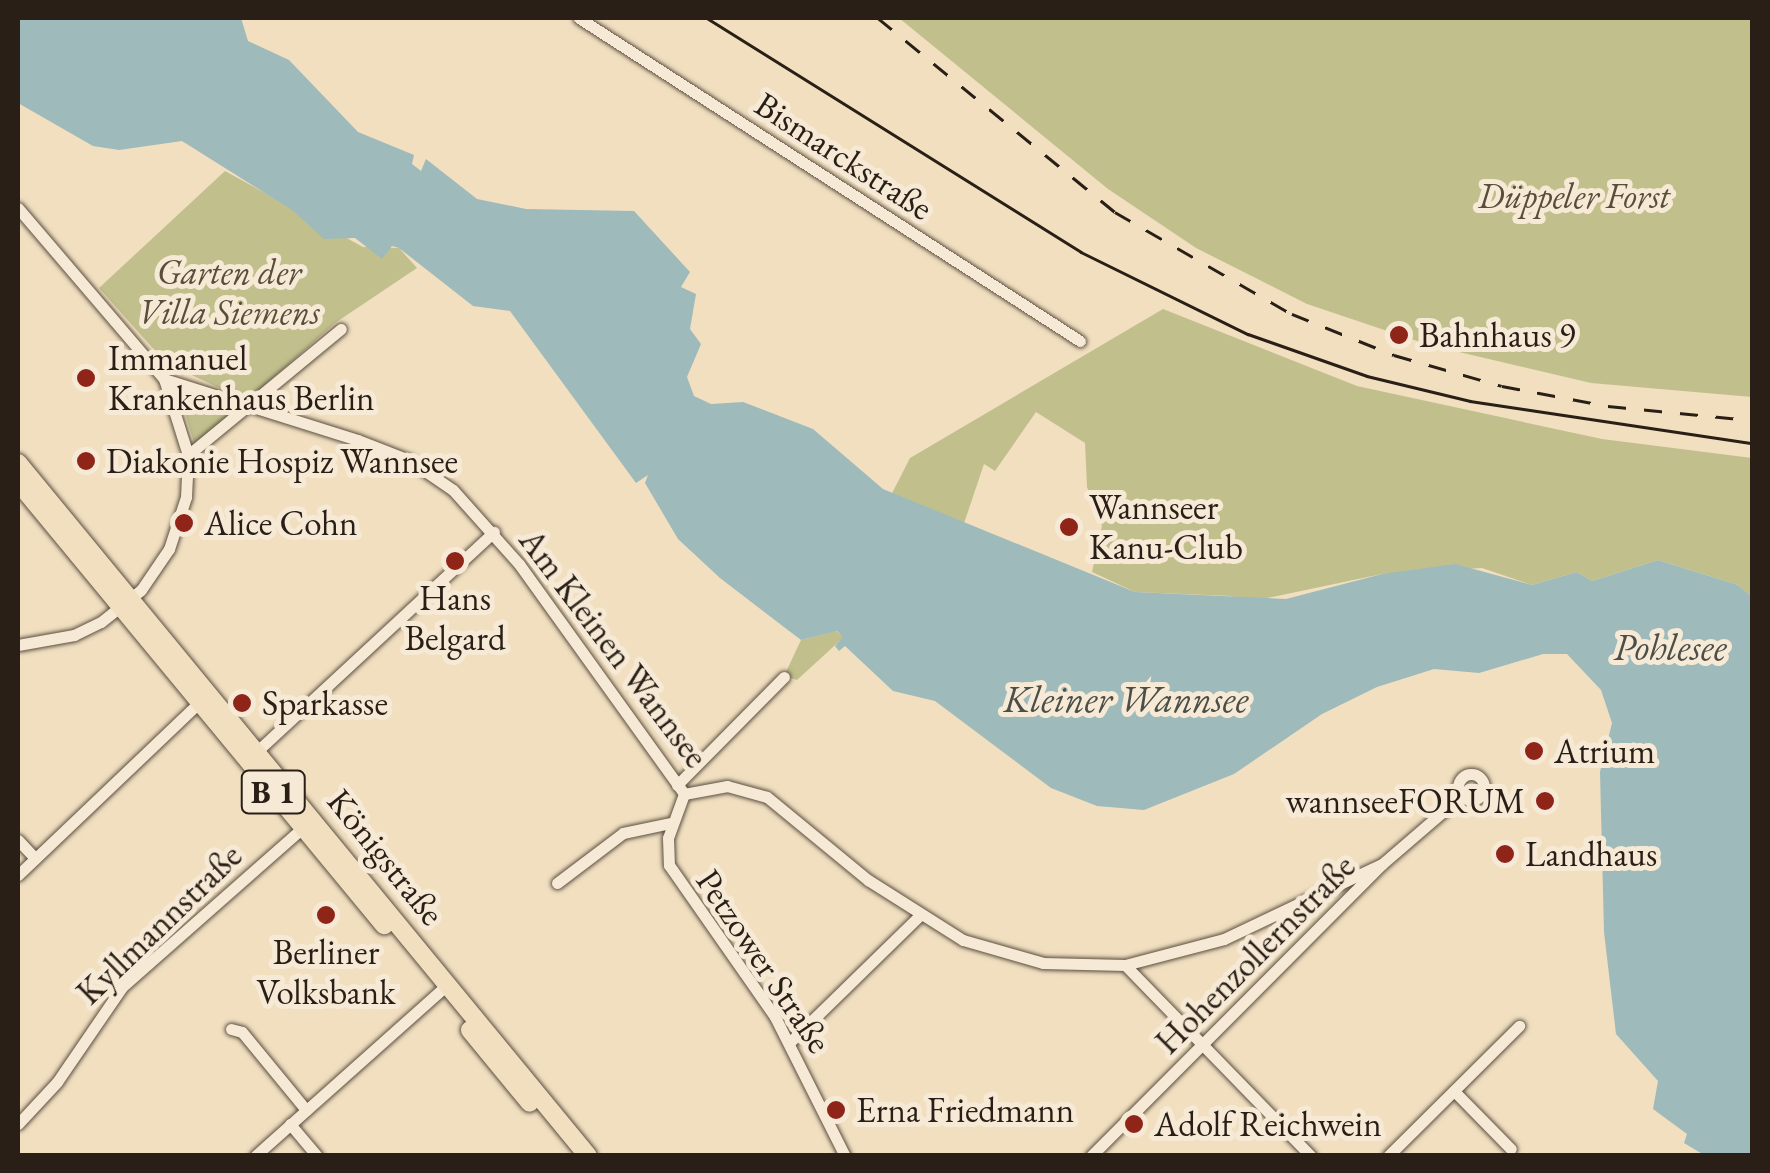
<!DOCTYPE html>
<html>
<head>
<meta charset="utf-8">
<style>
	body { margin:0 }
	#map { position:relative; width:1770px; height:1173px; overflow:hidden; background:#f1dfc0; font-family:"EB Garamond",serif }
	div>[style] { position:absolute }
	.green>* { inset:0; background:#c1c08d }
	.water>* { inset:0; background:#9ebabb }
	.roads { filter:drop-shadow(0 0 2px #5b4f40) drop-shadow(0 0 2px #5b4f40) }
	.minor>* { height:11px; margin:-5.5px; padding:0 5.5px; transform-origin:5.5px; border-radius:5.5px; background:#f6ead6 }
	.minor>.ring { margin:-5.5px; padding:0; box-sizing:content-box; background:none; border:11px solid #f6ead6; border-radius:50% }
	.primary>* { height:18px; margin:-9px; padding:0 9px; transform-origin:9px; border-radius:9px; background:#f1dfc0 }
	.tram>* { height:2.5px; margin:-1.25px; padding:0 1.25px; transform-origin:1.25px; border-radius:1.25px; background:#291f16 }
	.rail>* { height:2.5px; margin-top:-1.25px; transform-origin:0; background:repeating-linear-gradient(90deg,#291f16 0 18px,transparent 0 36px) }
	.dots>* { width:28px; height:28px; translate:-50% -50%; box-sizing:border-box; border:5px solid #f6ead6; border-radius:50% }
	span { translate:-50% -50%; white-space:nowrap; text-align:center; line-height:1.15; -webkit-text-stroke:10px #f6ead6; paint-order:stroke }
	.shield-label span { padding:2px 8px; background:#f6ead6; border:2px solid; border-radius:8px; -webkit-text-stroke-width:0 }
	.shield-label { font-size:32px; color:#291f16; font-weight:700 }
	.street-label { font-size:35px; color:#291f16 }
	.park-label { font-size:35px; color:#574f3a; font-style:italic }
	.poi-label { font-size:35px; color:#291f16 }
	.left { translate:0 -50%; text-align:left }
	.right { translate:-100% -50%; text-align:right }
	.water-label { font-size:38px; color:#4c4e48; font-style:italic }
	.frame { position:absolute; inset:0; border:20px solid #291f16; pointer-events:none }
</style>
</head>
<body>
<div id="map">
	<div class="green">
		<i style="clip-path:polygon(899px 18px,1752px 18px,1752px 397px,1591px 383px,1429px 345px,1307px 304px,1196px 248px,1108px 189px)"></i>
		<i style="clip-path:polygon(225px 171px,363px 247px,399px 248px,417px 268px,335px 323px,247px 401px,166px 363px,99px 288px)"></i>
		<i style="clip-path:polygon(1163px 309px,1357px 386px,1602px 439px,1752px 458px,1752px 597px,1738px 585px,1658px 560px,1592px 581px,1577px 572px,1532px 585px,1482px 568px,1382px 574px,1248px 602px,1231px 596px,1135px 592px,1092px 572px,1102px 526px,1087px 487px,1085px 443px,1036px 412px,995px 471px,984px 464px,954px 553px,882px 513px,910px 458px)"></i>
		<i style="clip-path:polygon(190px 392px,233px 413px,195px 445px,181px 401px)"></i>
		<i style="clip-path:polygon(836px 631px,844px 637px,797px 680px,784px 676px,801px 640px)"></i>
	</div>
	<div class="water">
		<i style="clip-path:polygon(18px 18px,241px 18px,248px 41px,289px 60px,358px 132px,414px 155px,412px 164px,421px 171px,426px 159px,477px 199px,526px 209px,634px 211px,690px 272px,681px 287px,696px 294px,690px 329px,701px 344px,687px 377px,694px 396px,711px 404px,743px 402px,813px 429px,883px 489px,1135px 592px,1286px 599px,1382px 574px,1455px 564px,1532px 585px,1577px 572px,1592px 581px,1658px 560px,1738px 585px,1752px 597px,1752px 1155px,1704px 1155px,1684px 1143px,1687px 1134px,1653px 1109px,1658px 1081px,1616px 1034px,1604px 932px,1600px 772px,1612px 723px,1601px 690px,1567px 654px,1543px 654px,1479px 673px,1434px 669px,1377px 687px,1322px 714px,1234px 774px,1144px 810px,1097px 806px,1051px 788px,935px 701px,893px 691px,845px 646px,839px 651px,835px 646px,843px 637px,837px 631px,801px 640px,720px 578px,678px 539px,645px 483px,648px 475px,636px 483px,510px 311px,473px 306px,399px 248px,392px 246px,382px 259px,355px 238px,324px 239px,292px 210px,182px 141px,119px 150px,93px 146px,18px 103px)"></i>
	</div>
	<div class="roads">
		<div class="minor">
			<i style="left:579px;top:18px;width:596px;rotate:32.81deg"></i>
			<i style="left:18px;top:208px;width:225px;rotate:49.5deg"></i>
			<i style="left:164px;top:379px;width:203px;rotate:17.5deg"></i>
			<i style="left:358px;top:440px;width:55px;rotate:21.4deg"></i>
			<i style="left:409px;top:460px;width:53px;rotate:34.3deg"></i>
			<i style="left:453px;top:490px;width:99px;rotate:48.3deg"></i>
			<i style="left:519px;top:564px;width:283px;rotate:54.3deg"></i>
			<i style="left:684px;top:794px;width:44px;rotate:-10.5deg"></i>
			<i style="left:727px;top:786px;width:41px;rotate:15.4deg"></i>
			<i style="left:767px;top:797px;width:131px;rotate:39.4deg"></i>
			<i style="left:868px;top:880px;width:112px;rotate:32.3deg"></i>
			<i style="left:963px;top:940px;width:83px;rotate:16deg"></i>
			<i style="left:1043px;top:963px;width:82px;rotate:1.4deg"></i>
			<i style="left:1125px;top:965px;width:102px;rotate:-14.7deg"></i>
			<i style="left:1224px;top:939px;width:175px;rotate:-25.4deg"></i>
			<i style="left:188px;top:455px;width:198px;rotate:-39.5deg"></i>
			<i style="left:18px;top:645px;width:57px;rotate:-10.1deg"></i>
			<i style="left:74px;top:635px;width:30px;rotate:-26deg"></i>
			<i style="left:101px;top:622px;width:51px;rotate:-38.7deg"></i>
			<i style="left:141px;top:590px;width:50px;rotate:-55.7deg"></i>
			<i style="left:169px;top:549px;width:55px;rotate:-71.9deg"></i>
			<i style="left:186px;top:497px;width:42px;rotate:-87.3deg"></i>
			<i style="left:188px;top:455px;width:80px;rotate:-107.5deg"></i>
			<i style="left:254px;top:754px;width:327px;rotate:-42.8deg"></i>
			<i class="ring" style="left:1458px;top:774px;width:15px;height:15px"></i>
			<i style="left:677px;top:785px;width:152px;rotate:-45.3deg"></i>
			<i style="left:684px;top:794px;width:47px;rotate:110deg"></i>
			<i style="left:668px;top:838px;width:27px;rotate:88deg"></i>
			<i style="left:669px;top:865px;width:185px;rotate:55.1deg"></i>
			<i style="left:775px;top:1017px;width:156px;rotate:63.3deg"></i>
			<i style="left:18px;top:840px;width:25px;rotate:47deg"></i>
			<i style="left:18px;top:875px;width:254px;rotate:-43.6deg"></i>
			<i style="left:557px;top:883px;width:83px;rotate:-37.1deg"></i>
			<i style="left:623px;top:833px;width:49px;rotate:-11.8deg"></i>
			<i style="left:1125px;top:965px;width:267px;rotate:45.8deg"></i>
			<i style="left:231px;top:1029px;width:11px;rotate:15deg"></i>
			<i style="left:242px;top:1032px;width:101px;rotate:50.6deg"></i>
			<i style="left:790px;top:1042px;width:182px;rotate:-44.3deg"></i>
			<i style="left:1454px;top:1091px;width:81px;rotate:45.5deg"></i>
			<i style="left:18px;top:1124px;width:57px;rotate:-47.1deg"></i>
			<i style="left:57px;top:1082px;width:115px;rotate:-55.6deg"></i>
			<i style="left:122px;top:987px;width:248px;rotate:-41.4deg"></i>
			<i style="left:290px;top:1124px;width:42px;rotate:49.8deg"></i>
			<i style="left:255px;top:1156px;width:259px;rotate:-41.7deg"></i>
			<i style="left:1091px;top:1156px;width:412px;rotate:-45.1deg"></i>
			<i style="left:1382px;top:864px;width:104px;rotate:-40.7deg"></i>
			<i style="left:1388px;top:1156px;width:185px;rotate:-44.8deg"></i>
		</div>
		<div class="primary">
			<i style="left:18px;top:463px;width:897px;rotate:50.56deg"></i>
			<i style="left:18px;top:482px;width:575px;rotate:50.44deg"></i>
			<i style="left:470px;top:1030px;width:94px;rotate:50.6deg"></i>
		</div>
	</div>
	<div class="tram">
		<i style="left:707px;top:18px;width:441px;rotate:32deg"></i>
		<i style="left:1081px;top:252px;width:186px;rotate:26.2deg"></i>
		<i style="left:1248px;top:334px;width:126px;rotate:19.4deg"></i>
		<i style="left:1367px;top:376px;width:106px;rotate:13.6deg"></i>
		<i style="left:1470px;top:401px;width:285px;rotate:8.5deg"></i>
	</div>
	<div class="rail">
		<i style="left:878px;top:18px;width:306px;rotate:39.3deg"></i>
		<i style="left:1115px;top:212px;width:204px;rotate:30deg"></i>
		<i style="left:1292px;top:314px;width:110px;rotate:21.9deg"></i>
		<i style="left:1394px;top:355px;width:112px;rotate:16deg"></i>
		<i style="left:1502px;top:386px;width:108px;rotate:10.7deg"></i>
		<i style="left:1608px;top:406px;width:145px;rotate:5.6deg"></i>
	</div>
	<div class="dots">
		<i style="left:1399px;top:335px;background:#8f2418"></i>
		<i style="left:86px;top:378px;background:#8f2418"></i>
		<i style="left:86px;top:461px;background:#8f2418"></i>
		<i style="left:184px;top:523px;background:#8f2418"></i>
		<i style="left:1069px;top:527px;background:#8f2418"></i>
		<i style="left:455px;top:561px;background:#8f2418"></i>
		<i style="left:242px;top:703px;background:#8f2418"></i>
		<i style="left:1534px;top:751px;background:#8f2418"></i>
		<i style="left:1545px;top:801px;background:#8f2418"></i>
		<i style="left:1505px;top:854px;background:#8f2418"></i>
		<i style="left:326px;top:915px;background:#8f2418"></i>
		<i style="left:836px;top:1110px;background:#8f2418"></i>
		<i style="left:1134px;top:1124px;background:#8f2418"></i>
	</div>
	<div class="shield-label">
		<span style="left:273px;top:792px">B 1</span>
	</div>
	<div class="street-label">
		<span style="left:844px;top:156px;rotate:33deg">Bismarckstraße</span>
		<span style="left:614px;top:648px;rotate:53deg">Am Kleinen Wannsee</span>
		<span style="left:386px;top:857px;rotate:51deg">Königstraße</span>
		<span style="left:159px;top:924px;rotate:-44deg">Kyllmannstraße</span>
		<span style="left:1255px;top:954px;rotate:-45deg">Hohenzollernstraße</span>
		<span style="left:764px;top:961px;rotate:56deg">Petzower Straße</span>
	</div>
	<div class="park-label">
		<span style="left:1574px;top:196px">Düppeler Forst</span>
		<span style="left:229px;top:292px">Garten der<br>Villa Siemens</span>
	</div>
	<div class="poi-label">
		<span class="left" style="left:1419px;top:335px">Bahnhaus 9</span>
		<span class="left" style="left:108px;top:378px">Immanuel<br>Krankenhaus Berlin</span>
		<span class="left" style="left:106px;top:461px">Diakonie Hospiz Wannsee</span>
		<span class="left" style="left:1089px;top:527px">Wannseer<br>Kanu-Club</span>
		<span class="left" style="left:204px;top:523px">Alice Cohn</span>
		<span style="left:455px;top:618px">Hans<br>Belgard</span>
		<span class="left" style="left:262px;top:703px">Sparkasse</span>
		<span class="left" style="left:1554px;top:751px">Atrium</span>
		<span class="right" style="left:1525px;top:801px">wannseeFORUM</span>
		<span class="left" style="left:1525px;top:854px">Landhaus</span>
		<span style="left:326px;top:972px">Berliner<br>Volksbank</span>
		<span class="left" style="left:856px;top:1110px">Erna Friedmann</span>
		<span class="left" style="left:1154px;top:1124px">Adolf Reichwein</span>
	</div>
	<div class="water-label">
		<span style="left:1670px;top:647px">Pohlesee</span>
		<span style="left:1126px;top:699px">Kleiner Wannsee</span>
	</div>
	<div class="frame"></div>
</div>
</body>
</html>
